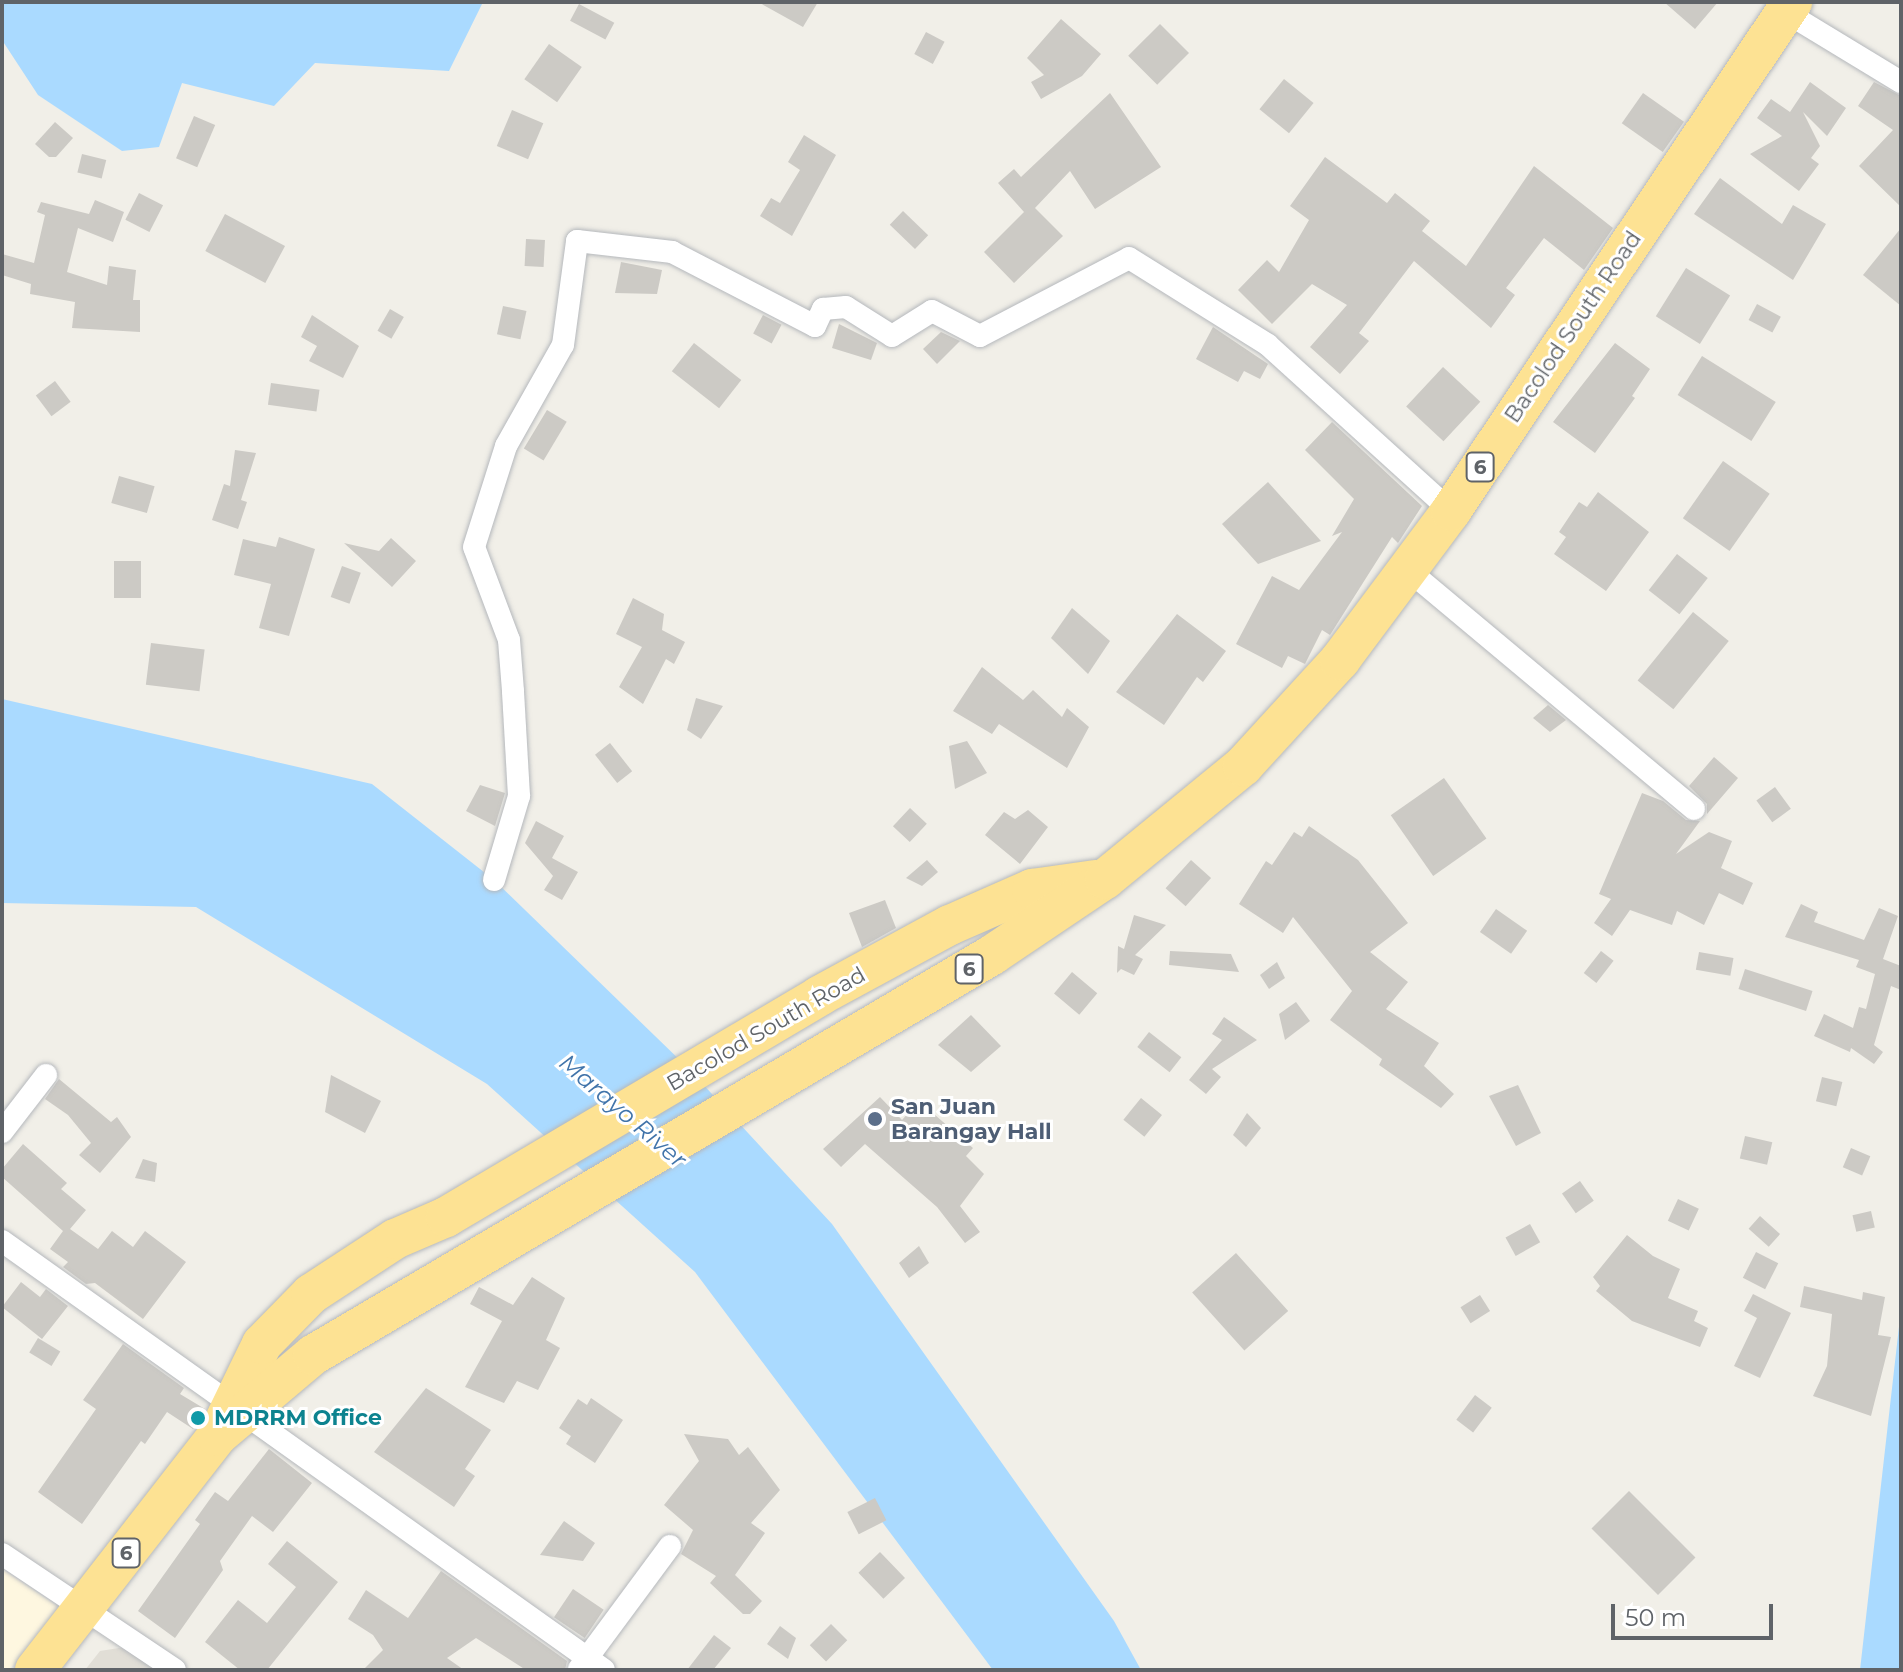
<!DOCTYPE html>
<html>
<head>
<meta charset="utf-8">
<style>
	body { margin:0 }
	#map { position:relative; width:1903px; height:1672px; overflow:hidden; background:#f1efe8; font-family:Montserrat,sans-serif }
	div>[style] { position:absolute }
	.commercial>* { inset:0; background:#fef7e0 }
	.education>* { inset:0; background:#e1ded6 }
	.water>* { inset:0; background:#aadaff }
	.building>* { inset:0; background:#cccac5; transform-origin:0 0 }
	.roads { filter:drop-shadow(0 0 2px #b5b8bc) drop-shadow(0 0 2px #b5b8bc) }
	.street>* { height:22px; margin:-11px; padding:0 11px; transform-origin:11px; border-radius:11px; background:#fff }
	.highway>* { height:40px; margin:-20px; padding:0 20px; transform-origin:20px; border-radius:20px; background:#fde293 }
	.dots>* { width:22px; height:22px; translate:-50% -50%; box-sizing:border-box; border:4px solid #fff; border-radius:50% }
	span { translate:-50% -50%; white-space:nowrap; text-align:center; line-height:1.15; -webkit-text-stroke:6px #fff; paint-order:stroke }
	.shield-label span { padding:2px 6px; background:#fff; border:2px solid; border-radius:6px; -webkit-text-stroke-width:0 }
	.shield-label { font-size:20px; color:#5f6368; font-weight:700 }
	.street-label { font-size:22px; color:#5f6368 }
	.service-label { font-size:22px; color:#4e5e75; font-weight:700 }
	.left { translate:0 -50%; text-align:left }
	.culture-label { font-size:22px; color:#0d838f; font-weight:700 }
	.water-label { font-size:24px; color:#4174aa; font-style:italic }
	.frame { position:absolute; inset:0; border:4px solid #5f6368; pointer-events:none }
	.scale { position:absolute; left:1611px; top:1604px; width:162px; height:36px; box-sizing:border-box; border:4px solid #5f6368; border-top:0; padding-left:10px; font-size:24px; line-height:28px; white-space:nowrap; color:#5f6368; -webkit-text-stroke:6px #fff; paint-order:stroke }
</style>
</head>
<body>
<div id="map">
	<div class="commercial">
		<i style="clip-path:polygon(2px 1569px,60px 1608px,9px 1670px,2px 1670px)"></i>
	</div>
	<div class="education">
		<i style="clip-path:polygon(125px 1647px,158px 1670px,85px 1670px,100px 1651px)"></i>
	</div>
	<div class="water">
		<i style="clip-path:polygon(2px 2px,483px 2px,449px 71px,315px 63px,274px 106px,182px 83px,159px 147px,122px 151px,38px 95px,2px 40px)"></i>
		<i style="clip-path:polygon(2px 699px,372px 784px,494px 880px,687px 1067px,832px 1224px,1114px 1621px,1141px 1670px,993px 1670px,695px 1272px,487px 1084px,196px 907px,2px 903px)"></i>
		<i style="clip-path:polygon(1901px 1306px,1901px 1670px,1860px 1670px,1901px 1309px)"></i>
	</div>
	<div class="building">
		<i style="clip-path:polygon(758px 2px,818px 2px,803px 27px)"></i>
		<i style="clip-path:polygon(1664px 2px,1718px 2px,1695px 29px)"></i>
		<i style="left:579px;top:4px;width:40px;height:19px;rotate:28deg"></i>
		<i style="clip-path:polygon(1061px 19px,1101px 54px,1082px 76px,1041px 99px,1031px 82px,1044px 75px,1027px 58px)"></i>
		<i style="left:1160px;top:24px;width:41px;height:45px;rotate:45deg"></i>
		<i style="left:926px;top:32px;width:21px;height:25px;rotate:28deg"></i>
		<i style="left:549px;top:44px;width:40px;height:43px;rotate:35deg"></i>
		<i style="left:1284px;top:79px;width:38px;height:39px;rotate:39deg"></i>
		<i style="clip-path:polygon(1810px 82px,1846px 108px,1827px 136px,1803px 112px,1820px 146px,1811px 158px,1819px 164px,1799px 191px,1750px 154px,1782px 136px,1757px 118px,1771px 99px,1790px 112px)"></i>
		<i style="clip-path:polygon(1874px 82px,1901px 96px,1901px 207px,1859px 166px,1893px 130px,1858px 106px)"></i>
		<i style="clip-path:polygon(1110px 93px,1161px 167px,1095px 209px,1070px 171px,1035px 208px,1063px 236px,1014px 283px,984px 252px,1024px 212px,998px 183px,1014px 169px,1021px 177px)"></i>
		<i style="left:1643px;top:93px;width:50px;height:37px;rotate:35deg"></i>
		<i style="left:512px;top:110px;width:34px;height:39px;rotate:23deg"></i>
		<i style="left:194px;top:116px;width:23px;height:46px;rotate:23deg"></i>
		<i style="clip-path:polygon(55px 122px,73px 138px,56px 157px,49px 157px,35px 144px)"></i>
		<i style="clip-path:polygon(804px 135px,836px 155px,792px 236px,760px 216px,771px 198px,780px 203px,800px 170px,788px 162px)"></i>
		<i style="left:82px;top:154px;width:25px;height:19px;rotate:14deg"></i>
		<i style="clip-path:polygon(1325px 157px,1387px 203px,1395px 193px,1430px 221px,1422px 231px,1466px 266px,1534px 166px,1613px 228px,1584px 270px,1544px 238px,1506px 288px,1515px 295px,1491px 328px,1414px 261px,1359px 333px,1369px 341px,1340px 374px,1310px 347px,1347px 305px,1312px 284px,1272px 324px,1238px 290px,1267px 260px,1279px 272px,1309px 220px,1290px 206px)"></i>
		<i style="clip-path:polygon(1720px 178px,1782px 224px,1793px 205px,1826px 224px,1793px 280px,1694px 214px)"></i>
		<i style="left:139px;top:193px;width:27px;height:30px;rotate:27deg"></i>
		<i style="clip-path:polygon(95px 200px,124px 212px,113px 242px,78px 228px,67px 272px,107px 285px,109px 266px,136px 270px,133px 300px,140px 300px,140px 332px,72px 328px,75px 302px,30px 294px,31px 284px,2px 275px,2px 254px,34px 263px,45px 215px,37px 212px,41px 202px,89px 214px)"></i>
		<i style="left:903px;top:211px;width:35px;height:19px;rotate:44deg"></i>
		<i style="left:225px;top:214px;width:68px;height:42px;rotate:28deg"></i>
		<i style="clip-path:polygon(1901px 228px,1901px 306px,1863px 275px)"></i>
		<i style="left:526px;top:239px;width:19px;height:27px;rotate:3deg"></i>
		<i style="clip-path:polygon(621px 262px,662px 270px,657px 294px,615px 293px)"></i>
		<i style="left:1686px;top:268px;width:52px;height:57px;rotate:32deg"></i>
		<i style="left:1757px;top:304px;width:27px;height:18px;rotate:28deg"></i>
		<i style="left:503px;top:306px;width:24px;height:29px;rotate:12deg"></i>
		<i style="left:390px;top:309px;width:16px;height:25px;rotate:30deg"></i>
		<i style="clip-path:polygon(312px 315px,359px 346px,343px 378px,309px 361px,317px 346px,301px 337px)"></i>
		<i style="left:763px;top:315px;width:21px;height:21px;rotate:28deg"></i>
		<i style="clip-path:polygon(839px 324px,877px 343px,871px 360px,832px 348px)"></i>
		<i style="clip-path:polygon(1213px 327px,1268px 364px,1260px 379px,1244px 371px,1238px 382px,1196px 359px)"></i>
		<i style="clip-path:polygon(941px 332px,960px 341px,937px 364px,923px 349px)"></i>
		<i style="left:694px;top:343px;width:60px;height:36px;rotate:38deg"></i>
		<i style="clip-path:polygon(1615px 343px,1650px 369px,1632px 396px,1635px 398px,1595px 453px,1553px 422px)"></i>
		<i style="left:1702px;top:356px;width:87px;height:46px;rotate:32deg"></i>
		<i style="left:1443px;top:367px;width:51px;height:54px;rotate:43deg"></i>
		<i style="left:55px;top:381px;width:26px;height:24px;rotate:53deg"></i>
		<i style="left:271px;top:383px;width:49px;height:22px;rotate:8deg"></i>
		<i style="left:547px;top:410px;width:23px;height:45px;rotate:31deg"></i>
		<i style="clip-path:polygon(1332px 422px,1422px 506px,1398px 543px,1392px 537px,1330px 635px,1322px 630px,1305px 664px,1288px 656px,1282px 668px,1236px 644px,1272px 576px,1299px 590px,1342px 532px,1332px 536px,1354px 499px,1305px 450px)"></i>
		<i style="clip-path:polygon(235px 450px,256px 453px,241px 500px,247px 502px,238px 529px,212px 520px,224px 484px,230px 486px)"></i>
		<i style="left:1723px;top:461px;width:57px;height:70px;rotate:35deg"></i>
		<i style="left:119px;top:476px;width:37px;height:28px;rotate:16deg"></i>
		<i style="clip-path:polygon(1268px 482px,1321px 541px,1258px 564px,1222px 524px)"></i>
		<i style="clip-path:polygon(1598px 492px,1649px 532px,1606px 591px,1554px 554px,1566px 537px,1559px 532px,1579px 502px,1587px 507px)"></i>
		<i style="clip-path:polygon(279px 537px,315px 549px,289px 636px,259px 628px,271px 584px,234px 575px,243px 539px,276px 547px)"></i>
		<i style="clip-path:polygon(391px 538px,416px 561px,392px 587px,344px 543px,379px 551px)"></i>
		<i style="left:1677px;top:554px;width:39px;height:46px;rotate:38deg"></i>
		<i style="left:114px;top:561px;width:27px;height:37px"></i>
		<i style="left:342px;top:566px;width:20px;height:33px;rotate:20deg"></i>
		<i style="clip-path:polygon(633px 598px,664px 614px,662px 630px,685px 642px,674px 664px,666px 659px,643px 704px,619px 687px,642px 647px,616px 634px)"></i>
		<i style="clip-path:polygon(1072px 608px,1110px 641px,1088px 674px,1051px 638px)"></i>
		<i style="left:1693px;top:612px;width:46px;height:88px;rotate:39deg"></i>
		<i style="clip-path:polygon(1177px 614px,1226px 651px,1203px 682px,1197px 677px,1164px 725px,1116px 692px)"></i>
		<i style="left:151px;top:643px;width:54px;height:42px;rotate:7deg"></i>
		<i style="clip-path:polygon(982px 667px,1023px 700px,1033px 690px,1062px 717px,1067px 708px,1089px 727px,1067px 768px,999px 724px,992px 734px,953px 711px)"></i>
		<i style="clip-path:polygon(696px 698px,723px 706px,701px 739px,687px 730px)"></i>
		<i style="clip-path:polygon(1548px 705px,1566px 720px,1550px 732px,1533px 718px)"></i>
		<i style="clip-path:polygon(967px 741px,987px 773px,955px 789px,949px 746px)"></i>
		<i style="left:610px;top:743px;width:36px;height:19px;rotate:52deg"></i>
		<i style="clip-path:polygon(1714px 757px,1738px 778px,1707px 814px,1707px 804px,1689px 786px)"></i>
		<i style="left:1444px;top:778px;width:74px;height:65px;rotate:55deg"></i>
		<i style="clip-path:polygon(480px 785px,505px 793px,495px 826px,466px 811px)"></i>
		<i style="left:1775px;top:787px;width:27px;height:23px;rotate:54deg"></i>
		<i style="clip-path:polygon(1642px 793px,1663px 801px,1686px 820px,1700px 821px,1676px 854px,1709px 832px,1732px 841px,1721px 868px,1753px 883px,1743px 905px,1719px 893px,1704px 925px,1677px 911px,1672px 925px,1630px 910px,1612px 936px,1594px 923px,1611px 899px,1599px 894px)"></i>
		<i style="left:910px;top:808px;width:23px;height:25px;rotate:43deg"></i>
		<i style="clip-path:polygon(1028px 810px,1048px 827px,1020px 864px,985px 835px,1004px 812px,1015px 819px)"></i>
		<i style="clip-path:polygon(536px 821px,564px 836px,552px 858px,578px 872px,562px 900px,544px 890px,553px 876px,525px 843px)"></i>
		<i style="clip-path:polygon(1309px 826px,1358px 860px,1408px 923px,1370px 952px,1408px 982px,1386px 1009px,1439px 1043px,1424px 1066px,1454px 1094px,1441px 1108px,1379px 1065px,1382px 1059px,1330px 1020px,1352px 991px,1293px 917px,1283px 933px,1239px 904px,1266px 861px,1272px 865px,1294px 832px,1302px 837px)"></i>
		<i style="clip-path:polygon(927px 860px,938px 872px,922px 886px,906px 878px)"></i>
		<i style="left:1191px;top:860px;width:27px;height:38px;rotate:42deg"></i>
		<i style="clip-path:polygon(885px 900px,896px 928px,862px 947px,849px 913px)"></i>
		<i style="clip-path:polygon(1801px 904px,1818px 912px,1814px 922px,1864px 940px,1879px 908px,1898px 916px,1883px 959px,1901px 966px,1901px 990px,1891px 986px,1874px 1045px,1883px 1052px,1874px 1064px,1851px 1048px,1850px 1052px,1814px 1036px,1824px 1014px,1853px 1028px,1859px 1007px,1866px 1009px,1875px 974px,1856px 967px,1859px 960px,1785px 937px)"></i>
		<i style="left:1496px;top:909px;width:38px;height:28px;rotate:35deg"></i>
		<i style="clip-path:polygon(1134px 915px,1166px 925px,1135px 955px,1143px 959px,1134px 975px,1121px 969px,1117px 973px,1118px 946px,1124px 949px)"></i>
		<i style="clip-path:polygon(1170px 951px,1231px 954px,1239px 972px,1169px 965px)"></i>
		<i style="left:1601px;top:951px;width:16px;height:28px;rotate:38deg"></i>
		<i style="left:1699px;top:952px;width:35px;height:18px;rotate:10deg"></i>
		<i style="clip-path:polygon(1277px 962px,1285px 978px,1269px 989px,1260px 975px)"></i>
		<i style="left:1745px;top:969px;width:71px;height:21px;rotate:18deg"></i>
		<i style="left:1072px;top:972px;width:33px;height:28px;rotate:40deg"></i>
		<i style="clip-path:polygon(1296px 1002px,1310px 1021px,1285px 1040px,1279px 1014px)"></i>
		<i style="clip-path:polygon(971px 1015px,1001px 1046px,971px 1072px,938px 1045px)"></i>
		<i style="clip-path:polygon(1224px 1017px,1257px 1040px,1212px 1069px,1221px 1077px,1206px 1094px,1189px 1080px,1222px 1040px,1212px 1034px)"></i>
		<i style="left:1149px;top:1032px;width:41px;height:19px;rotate:38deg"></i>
		<i style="clip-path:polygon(331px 1075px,381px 1101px,365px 1133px,325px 1112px)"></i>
		<i style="left:1822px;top:1077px;width:21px;height:25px;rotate:14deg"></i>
		<i style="clip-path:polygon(59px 1079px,111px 1122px,117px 1117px,131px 1137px,100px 1173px,79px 1155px,91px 1143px,68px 1115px,45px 1099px)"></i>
		<i style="clip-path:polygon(1518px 1085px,1541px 1133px,1516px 1146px,1489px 1096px)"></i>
		<i style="clip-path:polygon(880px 1097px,902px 1120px,919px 1101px,973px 1148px,966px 1156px,984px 1174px,960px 1206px,980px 1232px,965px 1243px,937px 1207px,865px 1144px,841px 1167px,823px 1149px)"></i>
		<i style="left:1141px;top:1098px;width:27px;height:28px;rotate:39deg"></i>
		<i style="clip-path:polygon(1247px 1113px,1261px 1128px,1246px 1147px,1233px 1135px)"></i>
		<i style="left:1745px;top:1136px;width:28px;height:23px;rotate:13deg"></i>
		<i style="clip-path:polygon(23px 1144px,67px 1183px,61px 1189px,86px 1210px,70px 1229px,98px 1249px,112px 1231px,133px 1247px,145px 1231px,186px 1262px,143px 1319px,95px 1283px,86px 1284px,63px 1267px,68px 1262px,50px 1249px,63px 1231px,2px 1177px,2px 1169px)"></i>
		<i style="left:1851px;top:1148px;width:21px;height:21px;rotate:23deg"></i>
		<i style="clip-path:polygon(143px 1159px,157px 1163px,155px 1182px,135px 1178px)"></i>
		<i style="left:1580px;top:1181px;width:24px;height:22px;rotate:55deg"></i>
		<i style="left:1678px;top:1199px;width:23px;height:24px;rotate:25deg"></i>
		<i style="left:1871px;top:1211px;width:17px;height:19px;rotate:77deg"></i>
		<i style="left:1760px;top:1216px;width:27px;height:17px;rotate:42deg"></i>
		<i style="left:1530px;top:1224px;width:21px;height:28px;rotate:61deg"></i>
		<i style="clip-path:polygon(1627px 1235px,1653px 1256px,1680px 1269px,1668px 1298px,1698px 1311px,1694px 1321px,1708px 1328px,1700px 1347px,1632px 1321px,1596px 1291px,1600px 1286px,1593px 1277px)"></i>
		<i style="clip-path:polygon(919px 1246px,929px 1263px,909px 1278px,899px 1263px)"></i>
		<i style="left:1756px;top:1252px;width:25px;height:29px;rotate:27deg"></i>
		<i style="left:1236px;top:1253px;width:78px;height:59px;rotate:48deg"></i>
		<i style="clip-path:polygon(532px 1277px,565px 1298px,546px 1340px,560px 1348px,538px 1390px,517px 1381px,504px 1403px,465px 1387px,502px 1321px,470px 1304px,479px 1287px,513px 1305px)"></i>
		<i style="clip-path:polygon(21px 1282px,40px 1297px,46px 1289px,68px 1306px,42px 1339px,2px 1307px)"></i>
		<i style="clip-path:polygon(1804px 1286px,1862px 1300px,1863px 1292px,1885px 1297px,1878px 1335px,1891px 1337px,1871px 1416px,1813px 1396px,1827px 1366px,1832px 1314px,1800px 1307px)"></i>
		<i style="clip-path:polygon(1753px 1294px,1791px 1313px,1760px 1378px,1734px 1366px,1757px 1318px,1744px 1311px)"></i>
		<i style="left:1480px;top:1295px;width:19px;height:23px;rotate:58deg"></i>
		<i style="left:38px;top:1338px;width:26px;height:17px;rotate:31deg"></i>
		<i style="clip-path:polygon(123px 1344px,184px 1388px,180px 1394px,205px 1409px,203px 1417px,193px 1429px,167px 1412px,145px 1444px,141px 1441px,82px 1524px,38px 1492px,96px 1409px,83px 1400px)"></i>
		<i style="clip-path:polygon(426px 1388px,491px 1430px,465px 1469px,475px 1476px,454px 1507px,374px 1452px)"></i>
		<i style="left:1475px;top:1395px;width:21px;height:31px;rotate:37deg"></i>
		<i style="clip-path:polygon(591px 1398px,623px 1420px,595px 1463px,566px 1444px,571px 1436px,559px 1428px,578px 1399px,587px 1405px)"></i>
		<i style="clip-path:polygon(684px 1434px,728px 1439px,739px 1455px,748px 1447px,780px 1490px,751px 1523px,765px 1533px,735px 1575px,762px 1601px,750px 1614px,743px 1614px,710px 1583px,716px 1576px,681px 1554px,693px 1530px,664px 1505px,699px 1461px)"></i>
		<i style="clip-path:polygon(269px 1449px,312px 1483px,273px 1532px,252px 1516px,220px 1561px,223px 1570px,175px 1638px,138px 1611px,200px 1524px,195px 1520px,215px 1492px,228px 1501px)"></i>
		<i style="left:1629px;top:1491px;width:94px;height:53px;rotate:45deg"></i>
		<i style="left:875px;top:1498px;width:25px;height:31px;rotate:63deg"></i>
		<i style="clip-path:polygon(564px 1521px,595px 1543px,583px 1561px,540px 1555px)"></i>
		<i style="clip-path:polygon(287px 1541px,338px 1582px,267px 1670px,240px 1670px,205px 1642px,238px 1600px,267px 1623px,296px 1587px,268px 1564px)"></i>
		<i style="left:880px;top:1552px;width:36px;height:30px;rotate:46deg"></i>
		<i style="clip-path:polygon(441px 1571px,567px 1661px,565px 1670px,526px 1670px,476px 1638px,447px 1658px,464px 1670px,363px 1670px,383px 1650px,373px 1635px,348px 1619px,366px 1590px,408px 1618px)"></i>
		<i style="left:573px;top:1589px;width:37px;height:34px;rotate:34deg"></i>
		<i style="left:831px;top:1624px;width:23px;height:30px;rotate:45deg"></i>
		<i style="clip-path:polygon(780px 1626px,796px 1638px,788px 1659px,767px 1644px)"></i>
		<i style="clip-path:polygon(714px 1635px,731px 1648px,713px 1670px,687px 1670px)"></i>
	</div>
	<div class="roads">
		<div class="street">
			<i style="left:1784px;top:11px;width:137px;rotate:31.3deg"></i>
			<i style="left:1407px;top:569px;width:374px;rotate:39.9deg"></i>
			<i style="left:494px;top:880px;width:88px;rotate:-73.4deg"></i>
			<i style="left:519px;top:796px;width:105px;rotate:-93.3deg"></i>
			<i style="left:513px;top:691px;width:51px;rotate:-94.5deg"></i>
			<i style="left:509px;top:640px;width:99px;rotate:-110.6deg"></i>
			<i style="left:474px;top:547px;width:106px;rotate:-72.4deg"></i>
			<i style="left:506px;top:446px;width:116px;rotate:-60.6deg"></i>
			<i style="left:563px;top:345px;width:105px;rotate:-82.3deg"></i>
			<i style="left:577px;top:241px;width:96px;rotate:6.6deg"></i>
			<i style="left:672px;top:252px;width:161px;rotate:27.4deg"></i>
			<i style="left:815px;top:326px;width:19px;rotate:-65deg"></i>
			<i style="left:823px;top:309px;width:23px;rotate:-5deg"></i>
			<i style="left:846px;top:307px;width:54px;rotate:32.2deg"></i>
			<i style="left:892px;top:336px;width:47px;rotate:-32deg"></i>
			<i style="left:932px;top:311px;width:54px;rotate:27.5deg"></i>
			<i style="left:980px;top:336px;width:168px;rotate:-27.6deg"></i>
			<i style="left:1129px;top:258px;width:164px;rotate:32deg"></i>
			<i style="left:1268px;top:345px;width:247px;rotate:42.2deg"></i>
			<i style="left:2px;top:1132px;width:72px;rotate:-52.3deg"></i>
			<i style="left:2px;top:1241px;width:739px;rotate:35.47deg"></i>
			<i style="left:2px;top:1554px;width:208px;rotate:33.8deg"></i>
			<i style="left:579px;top:1669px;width:153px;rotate:-53.5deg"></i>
		</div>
		<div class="highway">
			<i style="left:226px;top:1418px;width:82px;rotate:-64.1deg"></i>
			<i style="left:262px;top:1344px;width:70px;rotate:-45.6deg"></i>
			<i style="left:311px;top:1294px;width:100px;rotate:-33.2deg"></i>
			<i style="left:395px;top:1239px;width:56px;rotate:-23.3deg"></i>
			<i style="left:446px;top:1217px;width:434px;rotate:-30.6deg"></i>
			<i style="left:819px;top:996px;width:149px;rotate:-28.5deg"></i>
			<i style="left:950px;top:925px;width:90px;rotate:-23.7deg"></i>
			<i style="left:1032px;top:889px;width:64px;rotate:-8.1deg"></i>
			<i style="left:35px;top:1670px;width:296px;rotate:-52.1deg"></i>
			<i style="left:217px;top:1436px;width:126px;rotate:-40.2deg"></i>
			<i style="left:313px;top:1355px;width:788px;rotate:-30.5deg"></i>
			<i style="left:992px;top:955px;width:136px;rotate:-33.9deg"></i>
			<i style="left:1105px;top:879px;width:178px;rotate:-39.3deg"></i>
			<i style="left:1243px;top:766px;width:144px;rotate:-47.5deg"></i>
			<i style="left:1340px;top:660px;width:186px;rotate:-53.3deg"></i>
			<i style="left:1451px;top:511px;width:613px;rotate:-56.18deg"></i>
		</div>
	</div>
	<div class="dots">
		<i style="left:875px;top:1119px;background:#5c6f8a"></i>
		<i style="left:198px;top:1418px;background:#0f9aa8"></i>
	</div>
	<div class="shield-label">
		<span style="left:1480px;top:467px">6</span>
		<span style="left:969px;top:969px">6</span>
		<span style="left:126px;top:1553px">6</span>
	</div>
	<div class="street-label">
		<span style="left:1573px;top:327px;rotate:-56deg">Bacolod South Road</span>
		<span style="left:766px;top:1029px;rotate:-30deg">Bacolod South Road</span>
	</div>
	<div class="service-label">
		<span class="left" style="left:891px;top:1119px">San Juan<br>Barangay Hall</span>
	</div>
	<div class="culture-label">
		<span class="left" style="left:214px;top:1418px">MDRRM Office</span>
	</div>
	<div class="water-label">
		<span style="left:623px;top:1111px;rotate:41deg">Marayo River</span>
	</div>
	<div class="frame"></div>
	<div class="scale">50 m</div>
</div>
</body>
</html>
